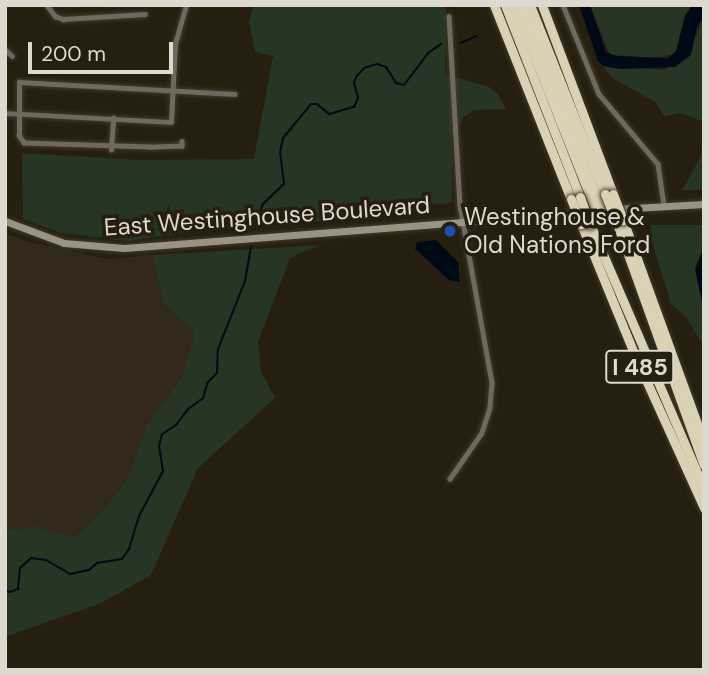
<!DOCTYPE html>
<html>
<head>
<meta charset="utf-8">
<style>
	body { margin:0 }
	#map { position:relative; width:709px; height:675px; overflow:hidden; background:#261f0f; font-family:"DM Sans",sans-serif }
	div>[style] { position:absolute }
	.industrial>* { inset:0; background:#33291a }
	.green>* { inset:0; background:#273524 }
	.water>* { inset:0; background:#000a17 }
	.stream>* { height:2px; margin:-1px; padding:0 1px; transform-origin:1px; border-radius:1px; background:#000a17 }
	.roads { filter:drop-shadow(0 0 2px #40392a) drop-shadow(0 0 2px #40392a) }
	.minor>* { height:4.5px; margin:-2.25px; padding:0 2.25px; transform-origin:2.25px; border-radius:2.25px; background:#6d695e }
	.secondary>* { height:7px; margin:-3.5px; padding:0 3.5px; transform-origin:3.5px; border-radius:3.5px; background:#999381 }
	.motorway>* { height:9px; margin:-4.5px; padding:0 4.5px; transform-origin:4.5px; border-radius:4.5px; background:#dad2b4 }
	.bridges { filter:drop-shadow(0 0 2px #40392a) drop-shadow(0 0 2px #40392a) }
	.motorway-bridge>* { height:9px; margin:-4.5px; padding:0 4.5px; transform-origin:4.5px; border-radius:4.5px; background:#dad2b4 }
	.dots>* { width:19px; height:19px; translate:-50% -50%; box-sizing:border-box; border:4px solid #261f0f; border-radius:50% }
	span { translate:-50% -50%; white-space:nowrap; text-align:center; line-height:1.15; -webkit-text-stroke:7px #261f0f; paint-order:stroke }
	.shield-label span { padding:2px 5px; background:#261f0f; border:2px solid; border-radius:5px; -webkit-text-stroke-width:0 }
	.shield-label { font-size:23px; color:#ded9cf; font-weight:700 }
	.street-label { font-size:24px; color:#ded9cf }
	.poi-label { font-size:24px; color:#ded9cf }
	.left { translate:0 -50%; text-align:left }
	.frame { position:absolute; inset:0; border:7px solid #ded9cf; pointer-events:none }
	.scale { position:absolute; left:28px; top:42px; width:145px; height:32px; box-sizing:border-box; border:4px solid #ded9cf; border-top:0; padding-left:9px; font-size:21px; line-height:24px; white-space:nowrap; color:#ded9cf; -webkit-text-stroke:5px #261f0f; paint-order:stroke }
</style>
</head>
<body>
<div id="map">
	<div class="industrial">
		<i style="clip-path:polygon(5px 233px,22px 240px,106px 259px,153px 255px,163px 304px,195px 332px,183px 374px,146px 427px,127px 479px,104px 509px,74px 537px,35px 526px,5px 531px)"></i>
	</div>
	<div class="green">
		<i style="clip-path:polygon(253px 5px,446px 5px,445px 74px,489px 87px,498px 94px,506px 109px,474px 110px,463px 118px,452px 137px,452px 201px,447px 204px,402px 203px,391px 206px,387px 216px,291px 224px,269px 221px,218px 224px,204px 230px,128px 241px,61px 233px,23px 219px,22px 153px,139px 160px,254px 159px,273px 56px,255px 52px,249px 22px)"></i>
		<i style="clip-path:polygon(590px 5px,693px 5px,675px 54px,656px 58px,610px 55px)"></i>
		<i style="clip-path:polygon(704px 16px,704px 122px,681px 113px,664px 116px,655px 102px,612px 78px,603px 66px,665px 70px,696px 37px)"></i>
		<i style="clip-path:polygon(704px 132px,704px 190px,682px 190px,700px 158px)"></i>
		<i style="clip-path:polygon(650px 225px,704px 225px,704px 247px,695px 269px,704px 311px,704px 347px,686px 317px,671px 304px,650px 236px)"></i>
		<i style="clip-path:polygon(319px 245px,290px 258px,258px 342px,261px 371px,275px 398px,198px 468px,151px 575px,101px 603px,5px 637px,5px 531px,35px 526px,74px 537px,104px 509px,127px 479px,146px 427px,183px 374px,195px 332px,163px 304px,153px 255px)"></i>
	</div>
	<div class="water">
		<i style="clip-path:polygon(579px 5px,590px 5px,606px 52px,617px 56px,668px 58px,676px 51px,685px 15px,691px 7px,704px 5px,704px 16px,697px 27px,691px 55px,675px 67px,620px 69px,603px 66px,598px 61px)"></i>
		<i style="clip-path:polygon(436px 240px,458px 262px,460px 282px,449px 280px,415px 249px,417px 242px)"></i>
		<i style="clip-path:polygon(704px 247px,704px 311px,695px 269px)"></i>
	</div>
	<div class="stream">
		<i style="left:461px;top:43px;width:17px;rotate:-25deg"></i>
		<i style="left:255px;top:228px;width:25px;rotate:-72deg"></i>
		<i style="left:263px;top:204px;width:29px;rotate:-44deg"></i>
		<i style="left:284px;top:184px;width:31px;rotate:-97deg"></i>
		<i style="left:280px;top:153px;width:15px;rotate:-79deg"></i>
		<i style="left:283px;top:138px;width:44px;rotate:-50.5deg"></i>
		<i style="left:311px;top:104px;width:6px"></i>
		<i style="left:317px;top:104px;width:16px;rotate:40deg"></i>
		<i style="left:329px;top:114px;width:26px;rotate:-16deg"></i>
		<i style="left:354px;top:107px;width:10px;rotate:-66deg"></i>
		<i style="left:358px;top:98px;width:16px;rotate:-105deg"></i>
		<i style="left:354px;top:83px;width:6px;rotate:-72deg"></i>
		<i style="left:356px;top:77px;width:12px;rotate:-48deg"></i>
		<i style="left:364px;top:68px;width:14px;rotate:-17deg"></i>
		<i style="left:377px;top:64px;width:9px;rotate:18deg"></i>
		<i style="left:386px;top:67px;width:19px;rotate:58deg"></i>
		<i style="left:396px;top:83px;width:8px;rotate:14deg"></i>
		<i style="left:404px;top:85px;width:40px;rotate:-53deg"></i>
		<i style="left:428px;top:53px;width:16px;rotate:-35deg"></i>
		<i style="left:5px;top:590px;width:5px;rotate:22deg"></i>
		<i style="left:10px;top:592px;width:9px;rotate:-21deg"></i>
		<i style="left:18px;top:589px;width:21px;rotate:-85deg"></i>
		<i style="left:20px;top:568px;width:15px;rotate:-42deg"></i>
		<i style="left:31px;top:558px;width:15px;rotate:8deg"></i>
		<i style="left:46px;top:560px;width:28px;rotate:30deg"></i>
		<i style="left:70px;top:574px;width:19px;rotate:-12deg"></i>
		<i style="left:89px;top:570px;width:11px;rotate:-41deg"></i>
		<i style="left:97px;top:563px;width:25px;rotate:-9deg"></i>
		<i style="left:122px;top:559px;width:12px;rotate:-55deg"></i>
		<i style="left:129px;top:549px;width:34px;rotate:-73deg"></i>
		<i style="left:139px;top:516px;width:51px;rotate:-61.9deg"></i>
		<i style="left:163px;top:471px;width:25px;rotate:-99deg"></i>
		<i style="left:159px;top:446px;width:12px;rotate:-76deg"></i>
		<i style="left:162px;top:434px;width:17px;rotate:-33deg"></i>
		<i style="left:176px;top:425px;width:20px;rotate:-53deg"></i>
		<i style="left:188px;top:409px;width:19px;rotate:-36deg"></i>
		<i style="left:203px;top:398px;width:17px;rotate:-73deg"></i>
		<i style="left:208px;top:382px;width:13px;rotate:-45deg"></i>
		<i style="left:217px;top:373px;width:24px;rotate:-88deg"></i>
		<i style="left:218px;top:349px;width:73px;rotate:-68.3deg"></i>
		<i style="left:245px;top:281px;width:34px;rotate:-80deg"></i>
	</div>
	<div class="roads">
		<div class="minor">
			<i style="left:47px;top:5px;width:14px;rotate:54deg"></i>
			<i style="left:55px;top:16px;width:9px;rotate:21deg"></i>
			<i style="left:63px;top:19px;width:82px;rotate:-3.5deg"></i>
			<i style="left:563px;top:5px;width:96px;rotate:68deg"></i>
			<i style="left:599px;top:94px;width:92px;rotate:49.9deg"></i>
			<i style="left:658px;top:164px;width:41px;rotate:81.7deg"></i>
			<i style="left:449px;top:16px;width:189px;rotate:86.7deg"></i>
			<i style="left:460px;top:205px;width:181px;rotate:79.8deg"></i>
			<i style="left:492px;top:383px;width:25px;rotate:95deg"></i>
			<i style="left:490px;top:408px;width:26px;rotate:108deg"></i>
			<i style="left:482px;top:433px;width:56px;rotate:124.8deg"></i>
			<i style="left:5px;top:49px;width:10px;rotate:45deg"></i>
			<i style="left:5px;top:113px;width:166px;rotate:3.1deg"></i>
			<i style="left:171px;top:122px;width:78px;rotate:-87.1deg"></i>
			<i style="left:175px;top:44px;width:41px;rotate:-74.2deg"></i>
			<i style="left:182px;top:141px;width:5px;rotate:90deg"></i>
			<i style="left:182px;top:146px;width:32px;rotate:178deg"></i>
			<i style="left:150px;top:147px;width:126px;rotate:-178.2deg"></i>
			<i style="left:24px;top:143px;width:9px;rotate:-126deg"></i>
			<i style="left:19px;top:136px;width:54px;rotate:-90deg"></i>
			<i style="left:19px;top:82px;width:216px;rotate:3.2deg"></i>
			<i style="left:111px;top:150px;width:32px;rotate:-86deg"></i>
		</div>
		<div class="secondary">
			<i style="left:616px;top:209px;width:88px;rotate:-3.3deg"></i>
			<i style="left:5px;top:221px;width:63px;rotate:20.4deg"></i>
			<i style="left:64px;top:243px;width:60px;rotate:4.8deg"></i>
			<i style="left:124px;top:248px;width:477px;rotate:-4.4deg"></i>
		</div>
		<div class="motorway">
			<i style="left:494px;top:5px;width:209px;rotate:68.4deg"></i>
			<i style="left:505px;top:5px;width:206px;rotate:68.7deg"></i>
			<i style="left:514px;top:5px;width:222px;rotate:68.3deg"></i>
			<i style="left:522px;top:5px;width:221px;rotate:68.8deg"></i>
			<i style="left:530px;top:5px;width:203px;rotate:68.4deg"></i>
			<i style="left:542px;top:5px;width:202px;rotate:69.4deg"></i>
			<i style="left:623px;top:220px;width:237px;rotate:70deg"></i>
			<i style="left:616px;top:221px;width:259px;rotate:70.2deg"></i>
			<i style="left:581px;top:224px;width:145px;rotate:67.7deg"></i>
			<i style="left:636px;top:358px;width:165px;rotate:65.6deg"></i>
			<i style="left:590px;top:224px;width:288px;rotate:66.7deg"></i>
		</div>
	</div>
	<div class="bridges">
		<div class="motorway-bridge">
			<i style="left:605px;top:194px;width:29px;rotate:68deg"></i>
			<i style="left:613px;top:194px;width:28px;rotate:69deg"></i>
			<i style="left:580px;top:197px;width:29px;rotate:70deg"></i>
			<i style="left:571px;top:199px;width:27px;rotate:68deg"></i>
		</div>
	</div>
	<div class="dots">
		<i style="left:450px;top:231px;background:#1a4fb4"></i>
	</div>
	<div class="shield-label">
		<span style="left:640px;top:367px">I 485</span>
	</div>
	<div class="street-label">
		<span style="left:267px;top:216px;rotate:-4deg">East Westinghouse Boulevard</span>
	</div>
	<div class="poi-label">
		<span class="left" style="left:464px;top:231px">Westinghouse &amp;<br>Old Nations Ford</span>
	</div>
	<div class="frame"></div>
	<div class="scale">200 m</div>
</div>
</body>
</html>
